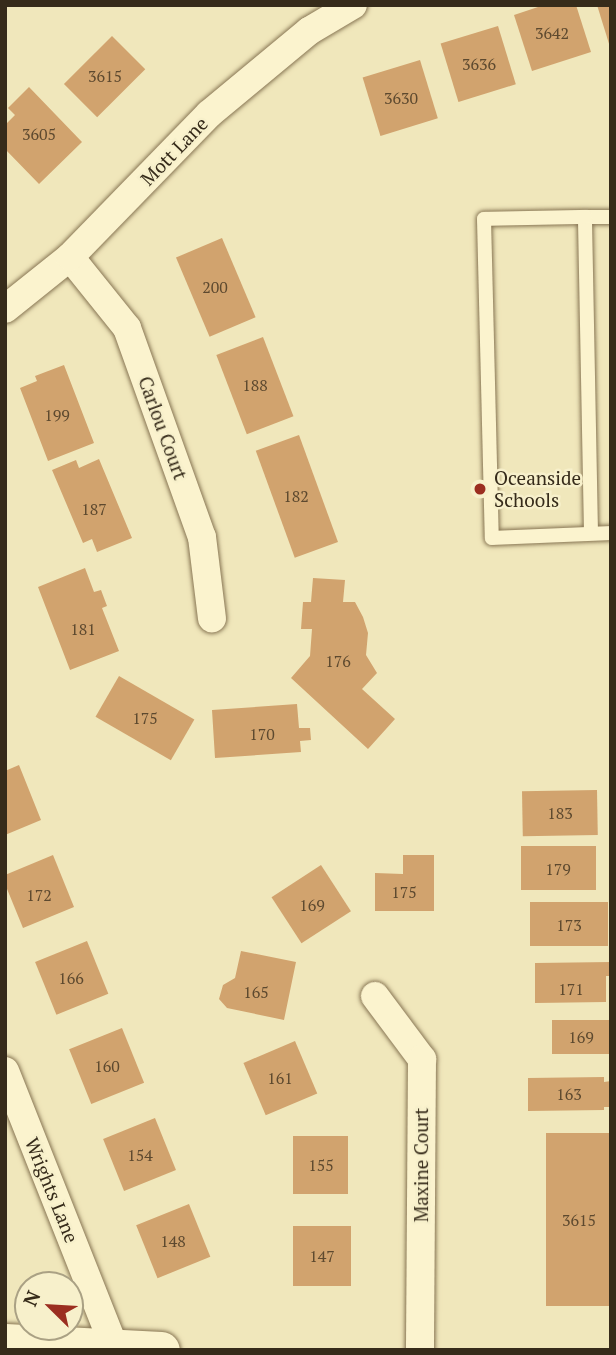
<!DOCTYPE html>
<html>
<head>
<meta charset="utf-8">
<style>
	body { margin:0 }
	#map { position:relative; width:616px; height:1355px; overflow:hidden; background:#f0e7bb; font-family:"PT Serif",serif }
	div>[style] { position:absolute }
	.building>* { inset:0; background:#d1a36e; transform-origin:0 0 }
	.roads { filter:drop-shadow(0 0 2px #887654) drop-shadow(0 0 2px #887654) }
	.service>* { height:14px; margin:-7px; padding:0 7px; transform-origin:7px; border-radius:7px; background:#fbf3ce }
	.minor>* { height:28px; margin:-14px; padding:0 14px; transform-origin:14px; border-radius:14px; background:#fbf3ce }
	.tertiary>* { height:37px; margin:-18.5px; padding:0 18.5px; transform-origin:18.5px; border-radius:18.5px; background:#fbf3ce }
	.dots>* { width:19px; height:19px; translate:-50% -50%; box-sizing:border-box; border:4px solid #f7f0cb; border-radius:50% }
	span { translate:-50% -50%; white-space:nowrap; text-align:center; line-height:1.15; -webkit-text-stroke:5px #f7f0cb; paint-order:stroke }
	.number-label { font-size:16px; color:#5d492f }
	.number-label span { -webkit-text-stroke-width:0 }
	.street-label { font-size:19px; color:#362b1a }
	.poi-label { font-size:19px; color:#362b1a }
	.left { translate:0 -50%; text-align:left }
	.frame { position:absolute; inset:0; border:7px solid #362b1a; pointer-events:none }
	.north { position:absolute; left:14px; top:1271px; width:70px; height:70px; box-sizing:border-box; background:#f7f0cb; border:2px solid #aaa184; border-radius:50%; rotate:294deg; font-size:19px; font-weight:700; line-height:28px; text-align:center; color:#362b1a }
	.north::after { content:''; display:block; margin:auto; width:24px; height:32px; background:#9b2e20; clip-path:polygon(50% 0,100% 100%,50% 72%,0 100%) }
</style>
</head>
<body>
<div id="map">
	<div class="building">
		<i style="clip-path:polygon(544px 5px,576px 5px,591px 52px,532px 71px,514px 15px)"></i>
		<i style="clip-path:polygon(597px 5px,611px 5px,611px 47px,610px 47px)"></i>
		<i style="left:498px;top:26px;width:61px;height:60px;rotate:73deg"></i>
		<i style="left:112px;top:36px;width:47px;height:68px;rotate:45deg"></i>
		<i style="left:420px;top:60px;width:61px;height:60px;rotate:73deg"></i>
		<i style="clip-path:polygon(29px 87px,82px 142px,39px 184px,5px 149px,5px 125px,15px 115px,8px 108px)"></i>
		<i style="left:222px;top:238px;width:86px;height:50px;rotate:67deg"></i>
		<i style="left:263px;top:337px;width:85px;height:50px;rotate:69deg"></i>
		<i style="clip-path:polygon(64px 365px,94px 443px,48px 461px,20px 388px,37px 381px,35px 376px)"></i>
		<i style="left:299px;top:435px;width:114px;height:46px;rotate:70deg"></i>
		<i style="clip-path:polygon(99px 459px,132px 538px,97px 552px,92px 539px,83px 543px,52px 470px,76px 460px,79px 468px)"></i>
		<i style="clip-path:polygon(85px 568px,94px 592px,101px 590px,107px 606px,102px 608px,119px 651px,70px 670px,38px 587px)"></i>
		<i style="clip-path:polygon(313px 578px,345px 580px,343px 602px,355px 602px,363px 617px,368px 633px,366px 655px,377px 673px,362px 689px,395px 719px,368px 749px,291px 678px,310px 656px,312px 629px,301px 629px,303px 602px,311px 602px)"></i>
		<i style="left:119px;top:676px;width:87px;height:47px;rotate:30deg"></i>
		<i style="clip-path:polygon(297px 704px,299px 728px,310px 728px,311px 740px,300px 741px,301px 752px,215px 758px,212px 710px)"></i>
		<i style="clip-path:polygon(19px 765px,41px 820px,5px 835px,5px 771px)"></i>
		<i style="left:597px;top:790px;width:45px;height:75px;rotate:89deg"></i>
		<i style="left:596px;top:846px;width:44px;height:75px;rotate:90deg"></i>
		<i style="clip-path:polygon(53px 855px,74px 907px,23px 928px,5px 884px,5px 875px)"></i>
		<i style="clip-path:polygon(403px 855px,434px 855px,434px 911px,375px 911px,375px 873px,403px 874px)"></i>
		<i style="left:321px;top:865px;width:55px;height:59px;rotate:57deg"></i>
		<i style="left:608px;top:902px;width:44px;height:78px;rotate:90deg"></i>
		<i style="left:87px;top:941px;width:57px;height:56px;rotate:68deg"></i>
		<i style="clip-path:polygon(241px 951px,296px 962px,284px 1020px,227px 1008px,219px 999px,223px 985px,235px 978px)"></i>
		<i style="clip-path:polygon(611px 962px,611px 976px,606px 976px,606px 1002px,535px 1003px,535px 963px)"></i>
		<i style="left:611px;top:1020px;width:34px;height:59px;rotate:90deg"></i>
		<i style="left:122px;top:1028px;width:59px;height:57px;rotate:68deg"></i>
		<i style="left:295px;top:1041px;width:57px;height:56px;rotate:67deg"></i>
		<i style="clip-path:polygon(604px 1077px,604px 1082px,611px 1081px,611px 1107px,604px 1107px,604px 1110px,528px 1111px,528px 1078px)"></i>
		<i style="left:155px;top:1118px;width:56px;height:56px;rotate:68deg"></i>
		<i style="left:611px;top:1133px;width:173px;height:65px;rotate:90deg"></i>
		<i style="left:293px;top:1136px;width:55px;height:58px"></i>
		<i style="left:189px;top:1204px;width:57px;height:57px;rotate:68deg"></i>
		<i style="left:293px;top:1226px;width:58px;height:60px"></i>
	</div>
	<div class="roads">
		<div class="service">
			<i style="left:585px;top:217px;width:26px"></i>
			<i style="left:591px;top:533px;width:316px;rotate:-91.1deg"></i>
			<i style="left:585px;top:217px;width:101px;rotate:178.9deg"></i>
			<i style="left:484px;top:219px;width:319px;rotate:88.6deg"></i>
			<i style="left:492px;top:538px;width:119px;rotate:-2.4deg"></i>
		</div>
		<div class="minor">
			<i style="left:70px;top:257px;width:91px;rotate:51.2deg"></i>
			<i style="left:127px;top:328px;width:222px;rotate:70.3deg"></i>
			<i style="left:202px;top:537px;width:82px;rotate:83deg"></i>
			<i style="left:5px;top:309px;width:83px;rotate:-38.7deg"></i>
			<i style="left:70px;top:257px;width:199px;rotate:-45.8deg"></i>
			<i style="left:209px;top:114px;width:130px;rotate:-39.7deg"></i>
			<i style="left:309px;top:31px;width:51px;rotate:-30.6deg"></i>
			<i style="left:375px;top:996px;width:79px;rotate:53.3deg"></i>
			<i style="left:422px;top:1059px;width:291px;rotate:90.4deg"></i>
			<i style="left:5px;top:1071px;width:297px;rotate:68.4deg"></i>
		</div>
		<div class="tertiary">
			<i style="left:5px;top:1342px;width:156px;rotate:2.9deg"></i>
		</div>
	</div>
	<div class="dots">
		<i style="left:480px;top:489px;background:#9b2e20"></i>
	</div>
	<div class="number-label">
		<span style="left:552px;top:33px">3642</span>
		<span style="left:479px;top:64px">3636</span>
		<span style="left:105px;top:76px">3615</span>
		<span style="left:401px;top:98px">3630</span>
		<span style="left:39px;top:134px">3605</span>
		<span style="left:215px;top:287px">200</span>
		<span style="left:255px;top:385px">188</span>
		<span style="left:57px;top:415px">199</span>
		<span style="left:296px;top:496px">182</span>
		<span style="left:94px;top:509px">187</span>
		<span style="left:83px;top:629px">181</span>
		<span style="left:338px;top:661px">176</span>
		<span style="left:145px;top:718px">175</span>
		<span style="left:262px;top:734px">170</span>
		<span style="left:560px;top:813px">183</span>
		<span style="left:558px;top:869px">179</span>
		<span style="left:404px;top:892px">175</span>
		<span style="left:39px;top:895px">172</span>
		<span style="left:312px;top:905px">169</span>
		<span style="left:569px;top:925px">173</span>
		<span style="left:71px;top:978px">166</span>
		<span style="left:571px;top:989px">171</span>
		<span style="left:256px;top:992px">165</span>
		<span style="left:581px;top:1037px">169</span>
		<span style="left:107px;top:1066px">160</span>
		<span style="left:280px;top:1078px">161</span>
		<span style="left:569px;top:1094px">163</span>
		<span style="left:140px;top:1155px">154</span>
		<span style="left:321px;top:1165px">155</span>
		<span style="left:579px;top:1220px">3615</span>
		<span style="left:173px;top:1241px">148</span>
		<span style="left:322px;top:1256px">147</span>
	</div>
	<div class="street-label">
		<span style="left:174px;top:151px;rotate:-46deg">Mott Lane</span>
		<span style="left:163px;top:428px;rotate:70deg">Carlou Court</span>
		<span style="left:421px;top:1165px;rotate:-90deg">Maxine Court</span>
		<span style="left:52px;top:1190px;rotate:68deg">Wrights Lane</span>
	</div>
	<div class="poi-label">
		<span class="left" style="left:494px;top:489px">Oceanside<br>Schools</span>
	</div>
	<div class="frame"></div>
	<div class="north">N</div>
</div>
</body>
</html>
